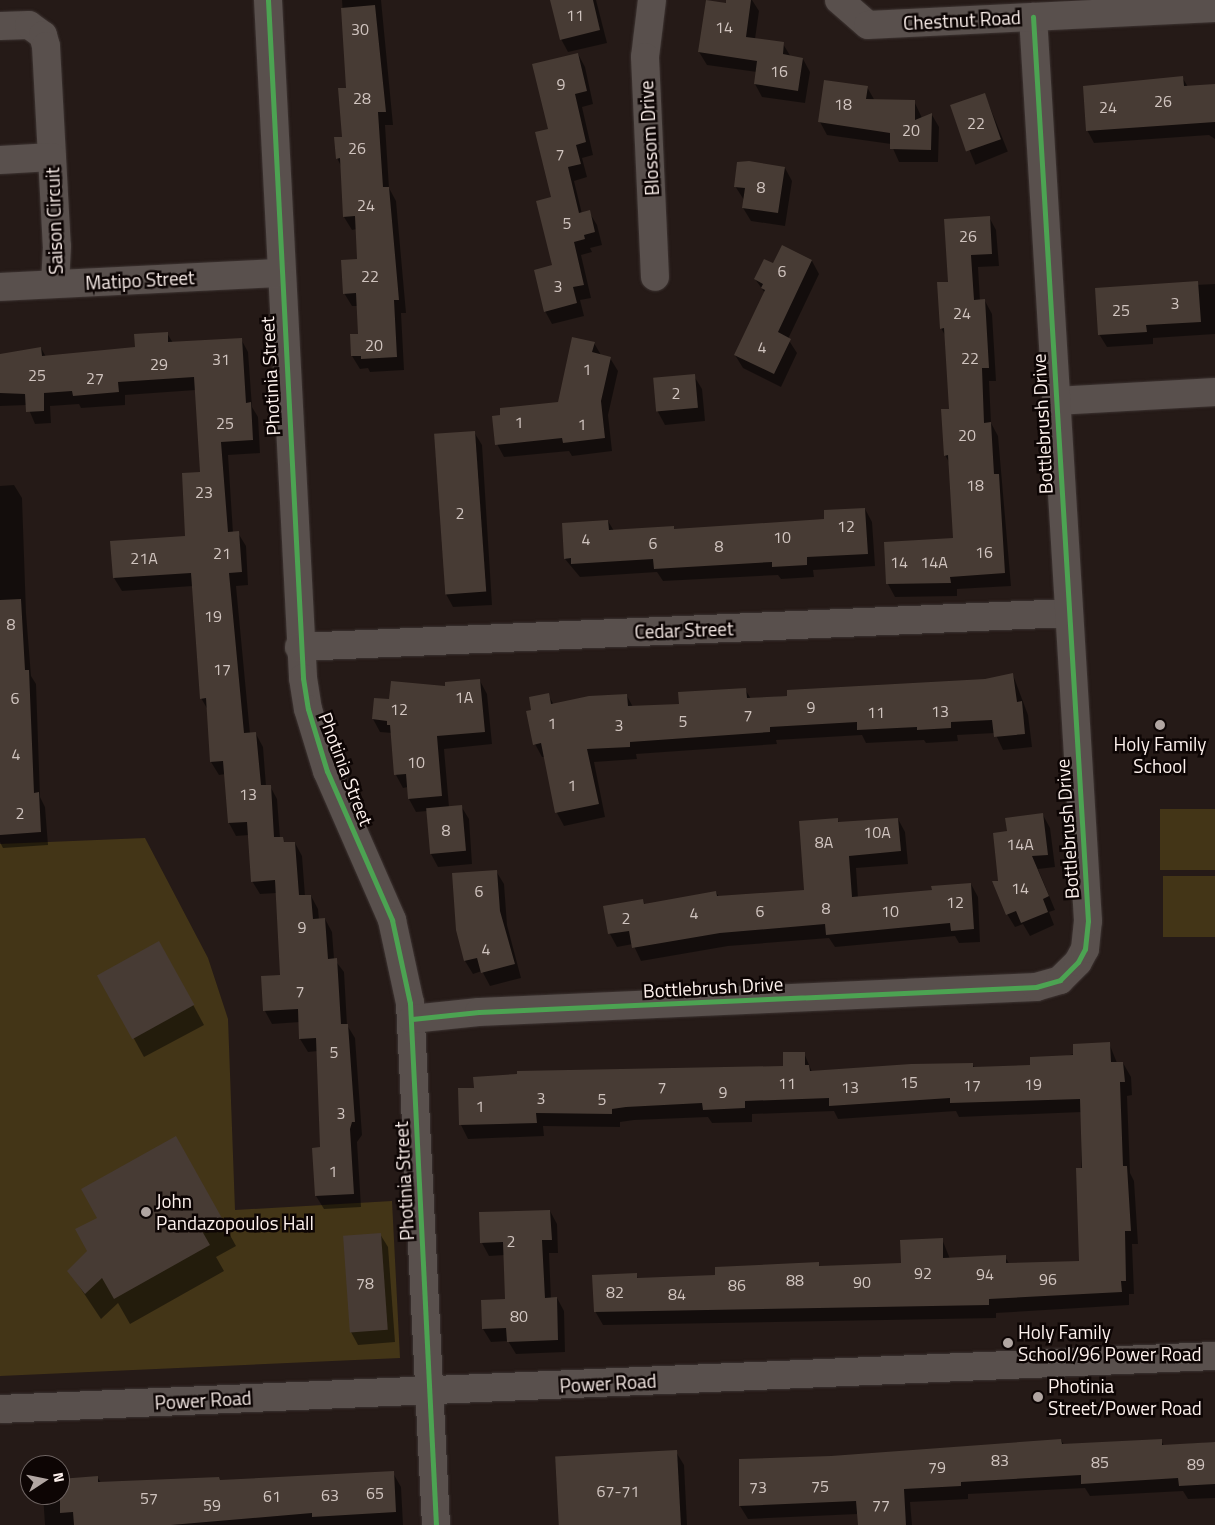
<!DOCTYPE html>
<html>
<head>
<meta charset="utf-8">
<style>
	body { margin:0 }
	#map { position:relative; width:1215px; height:1525px; overflow:hidden; background:#251a17; font-family:"Titillium Web",sans-serif }
	div>[style] { position:absolute }
	.green>* { inset:0; background:#433517; transform-origin:0 0 }
	.shadow>* { inset:0; background:#0007; transform-origin:0 0 }
	.building>* { inset:0; background:#473b34; transform-origin:0 0 }
	.roads { filter:drop-shadow(0 0 1px #3d3432) drop-shadow(0 0 1px #3d3432) }
	.minor>* { height:28px; margin:-14px; padding:0 14px; transform-origin:14px; border-radius:14px; background:#59504d }
	.tertiary>* { height:28px; margin:-14px; padding:0 14px; transform-origin:14px; border-radius:14px; background:#59504d }
	.secondary>* { height:28px; margin:-14px; padding:0 14px; transform-origin:14px; border-radius:14px; background:#59504d }
	.cycleway>* { height:5px; margin:-2.5px; padding:0 2.5px; transform-origin:2.5px; border-radius:2.5px; background:#4ca352 }
	.dots>* { width:14px; height:14px; translate:-50% -50%; box-sizing:border-box; border:2px solid #0d0504; border-radius:50% }
	span { translate:-50% -50%; white-space:nowrap; text-align:center; line-height:1.15; -webkit-text-stroke:5px #0d0504; paint-order:stroke }
	.number-label { font-size:16px; color:#d0c4bf }
	.number-label span { -webkit-text-stroke-width:0 }
	.street-label { font-size:19px; color:#fdf1ed }
	.poi-label { font-size:19px; color:#fdf1ed }
	.left { translate:0 -50%; text-align:left }
	.north { position:absolute; left:20px; top:1455px; width:50px; height:50px; box-sizing:border-box; background:#0d0504; border:1px solid #6d6361; border-radius:50%; rotate:79deg; font-size:14px; font-weight:700; line-height:20px; text-align:center; color:#fdf1ed }
	.north::after { content:''; display:block; margin:auto; width:18px; height:22px; background:#b1a6a2; clip-path:polygon(50% 0,100% 100%,50% 72%,0 100%) }
</style>
</head>
<body>
<div id="map">
	<div class="green">
		<i style="left:1215px;top:809px;width:61px;height:55px;rotate:90deg"></i>
		<i style="clip-path:polygon(145px 838px,208px 958px,228px 1019px,235px 1210px,392px 1201px,400px 1358px,0 1376px,0 844px)"></i>
		<i style="left:1215px;top:876px;width:61px;height:52px;rotate:90deg"></i>
	</div>
	<div class="shadow">
		<i style="clip-path:polygon(342px 0,381px 0,393px 125px,385px 125px,389px 188px,396px 201px,406px 313px,401px 313px,404px 370px,370px 372px,368px 368px,360px 369px,352px 356px,360px 335px,358px 306px,352px 306px,344px 293px,358px 260px,357px 229px,352px 230px,344px 217px,341px 166px,337px 158px,343px 138px,347px 89px)"></i>
		<i style="clip-path:polygon(551px 0,596px 0,607px 43px,568px 52px,561px 39px)"></i>
		<i style="clip-path:polygon(728px 0,752px 0,759px 11px,755px 39px,783px 44px,791px 57px,803px 59px,810px 72px,805px 103px,762px 97px,755px 84px,757px 72px,707px 65px,699px 52px)"></i>
		<i style="clip-path:polygon(578px 54px,585px 67px,593px 104px,582px 107px,593px 155px,582px 158px,587px 177px,574px 181px,582px 214px,589px 212px,597px 225px,602px 245px,590px 248px,592px 252px,581px 255px,591px 298px,580px 300px,584px 316px,552px 324px,545px 311px,554px 266px,550px 130px)"></i>
		<i style="clip-path:polygon(1182px 77px,1188px 87px,1215px 85px,1215px 139px,1209px 135px,1094px 143px,1087px 130px)"></i>
		<i style="clip-path:polygon(867px 87px,875px 101px,914px 101px,922px 118px,932px 115px,939px 127px,938px 162px,899px 162px,891px 144px,827px 135px,820px 122px)"></i>
		<i style="left:985px;top:95px;width:61px;height:35px;rotate:68deg"></i>
		<i style="clip-path:polygon(785px 168px,792px 181px,785px 226px,751px 221px,743px 208px,744px 200px,735px 186px)"></i>
		<i style="clip-path:polygon(989px 217px,996px 230px,999px 266px,978px 267px,980px 301px,985px 301px,992px 314px,996px 381px,989px 381px,991px 423px,998px 436px,1011px 586px,957px 589px,957px 596px,895px 597px,888px 584px,954px 539px,950px 464px,945px 455px,951px 410px,946px 337px,941px 328px,949px 283px)"></i>
		<i style="clip-path:polygon(812px 261px,819px 274px,788px 339px,797px 353px,781px 387px,743px 368px,735px 355px,765px 293px,755px 279px,773px 265px)"></i>
		<i style="clip-path:polygon(1215px 284px,1215px 334px,1153px 338px,1153px 344px,1107px 347px,1099px 334px,1096px 290px)"></i>
		<i style="clip-path:polygon(167px 333px,173px 343px,241px 339px,248px 352px,252px 407px,258px 417px,260px 453px,228px 455px,233px 533px,238px 533px,246px 546px,248px 585px,236px 586px,250px 734px,256px 734px,263px 747px,266px 786px,270px 786px,277px 799px,280px 838px,286px 843px,295px 843px,302px 856px,305px 896px,311px 896px,318px 909px,319px 920px,325px 919px,332px 932px,334px 959px,344px 972px,347px 1025px,355px 1038px,362px 1135px,357px 1142px,361px 1207px,324px 1209px,316px 1196px,313px 1149px,321px 1148px,318px 1051px,308px 1052px,300px 1039px,300px 1022px,272px 1024px,265px 1011px,262px 977px,282px 976px,277px 893px,260px 894px,252px 881px,249px 835px,236px 836px,229px 823px,226px 774px,219px 775px,211px 762px,208px 710px,201px 698px,193px 586px,122px 591px,114px 578px,187px 537px,201px 473px,196px 390px,125px 395px,125px 405px,81px 408px,79px 404px,50px 406px,51px 423px,35px 424px,27px 405px,0 406px,0 355px,41px 348px,46px 357px,137px 348px)"></i>
		<i style="clip-path:polygon(594px 343px,601px 355px,610px 358px,618px 371px,608px 415px,612px 451px,572px 456px,569px 451px,504px 457px,497px 444px,559px 403px)"></i>
		<i style="clip-path:polygon(694px 376px,702px 389px,705px 421px,665px 425px,658px 412px,654px 380px)"></i>
		<i style="clip-path:polygon(474px 432px,482px 445px,492px 605px,453px 607px,446px 594px)"></i>
		<i style="clip-path:polygon(14px 485px,22px 498px,26px 613px,31px 676px,36px 684px,40px 797px,45px 807px,48px 845px,3px 848px,0 842px,0 486px)"></i>
		<i style="clip-path:polygon(865px 509px,872px 522px,875px 566px,813px 570px,814px 577px,781px 579px,778px 575px,663px 581px,657px 572px,580px 577px,565px 559px,608px 521px,614px 531px,673px 527px,675px 530px,825px 520px)"></i>
		<i style="clip-path:polygon(1013px 675px,1028px 715px,1032px 747px,1003px 750px,995px 733px,957px 735px,958px 741px,926px 743px,924px 740px,866px 743px,862px 735px,776px 740px,777px 744px,636px 754px,637px 759px,594px 762px,605px 817px,564px 826px,557px 813px,545px 757px,542px 757px,535px 744px,533px 712px,548px 695px,554px 705px,627px 696px,633px 707px,680px 705px,745px 689px,751px 699px,985px 680px)"></i>
		<i style="clip-path:polygon(480px 681px,487px 694px,492px 744px,444px 749px,449px 807px,461px 806px,469px 819px,472px 864px,438px 867px,431px 854px,427px 811px,416px 812px,409px 799px,408px 787px,403px 788px,396px 775px,392px 733px,380px 732px,373px 719px,390px 701px)"></i>
		<i style="clip-path:polygon(1043px 815px,1050px 828px,1055px 867px,1038px 869px,1055px 910px,1049px 912px,1054px 925px,1030px 936px,1023px 924px,1015px 927px,1007px 914px,1000px 882px,1008px 832px)"></i>
		<i style="clip-path:polygon(837px 819px,840px 824px,898px 819px,905px 832px,908px 864px,856px 868px,858px 898px,933px 891px,971px 884px,978px 897px,980px 942px,959px 943px,955px 936px,835px 947px,829px 938px,728px 946px,641px 961px,633px 944px,617px 947px,610px 934px,605px 907px,643px 900px,645px 905px,716px 892px,719px 897px,806px 891px)"></i>
		<i style="clip-path:polygon(496px 871px,504px 884px,507px 925px,521px 978px,490px 986px,482px 971px,473px 974px,465px 961px,457px 930px)"></i>
		<i style="clip-path:polygon(170px 962px,204px 1025px,144px 1057px,99px 975px)"></i>
		<i style="clip-path:polygon(1109px 1043px,1117px 1063px,1123px 1063px,1131px 1077px,1132px 1095px,1127px 1096px,1130px 1173px,1134px 1181px,1138px 1244px,1132px 1244px,1134px 1294px,1129px 1294px,1129px 1305px,996px 1313px,996px 1318px,603px 1325px,595px 1311px,636px 1274px,638px 1279px,717px 1276px,818px 1263px,820px 1267px,902px 1264px,942px 1239px,950px 1259px,1005px 1257px,1010px 1265px,1080px 1262px,1082px 1112px,959px 1117px,956px 1111px,838px 1119px,834px 1111px,752px 1114px,752px 1122px,712px 1123px,708px 1117px,634px 1120px,620px 1122px,620px 1127px,543px 1126px,544px 1136px,468px 1139px,461px 1125px,459px 1090px,785px 1067px,804px 1053px,812px 1072px,972px 1064px,975px 1068px,1031px 1067px)"></i>
		<i style="clip-path:polygon(190px 1163px,236px 1246px,216px 1257px,224px 1271px,130px 1324px,118px 1303px,101px 1319px,69px 1271px)"></i>
		<i style="clip-path:polygon(550px 1211px,557px 1224px,558px 1253px,549px 1253px,551px 1299px,557px 1298px,564px 1311px,565px 1352px,516px 1354px,508px 1341px,491px 1342px,483px 1329px,507px 1300px,505px 1255px,489px 1256px,482px 1243px)"></i>
		<i style="clip-path:polygon(380px 1234px,388px 1247px,395px 1342px,358px 1345px,351px 1332px)"></i>
		<i style="clip-path:polygon(1061px 1440px,1064px 1445px,1161px 1440px,1164px 1446px,1215px 1442px,1215px 1498px,1188px 1499px,1183px 1491px,1090px 1496px,1085px 1488px,968px 1494px,968px 1499px,910px 1502px,912px 1525px,859px 1525px,858px 1514px,748px 1519px,740px 1506px,832px 1458px)"></i>
		<i style="clip-path:polygon(676px 1452px,684px 1465px,687px 1525px,561px 1525px)"></i>
		<i style="clip-path:polygon(393px 1473px,401px 1487px,403px 1525px,45px 1525px,43px 1495px,60px 1495px,60px 1480px,98px 1478px,101px 1483px,220px 1481px)"></i>
	</div>
	<div class="building">
		<i style="clip-path:polygon(550px 0,593px 0,600px 30px,560px 40px)"></i>
		<i style="clip-path:polygon(706px 0,726px 3px,726px 0,751px 0,746px 37px,784px 42px,783px 54px,803px 58px,798px 91px,754px 84px,757px 61px,698px 52px)"></i>
		<i style="clip-path:polygon(375px 5px,386px 112px,378px 112px,383px 187px,389px 187px,399px 300px,394px 300px,397px 357px,361px 359px,361px 356px,351px 356px,350px 334px,358px 334px,356px 293px,343px 294px,341px 260px,357px 259px,355px 216px,343px 217px,340px 158px,336px 159px,334px 137px,342px 137px,338px 88px,346px 88px,341px 8px)"></i>
		<i style="clip-path:polygon(578px 53px,587px 91px,575px 94px,586px 142px,576px 145px,581px 164px,568px 167px,579px 213px,590px 210px,595px 232px,584px 235px,585px 239px,574px 242px,584px 285px,573px 287px,577px 303px,544px 312px,534px 270px,552px 265px,536px 201px,551px 197px,535px 132px,548px 129px,532px 64px)"></i>
		<i style="clip-path:polygon(1183px 76px,1184px 86px,1215px 84px,1215px 122px,1086px 131px,1083px 86px)"></i>
		<i style="clip-path:polygon(824px 80px,868px 86px,866px 99px,915px 100px,915px 120px,932px 113px,931px 150px,890px 149px,890px 133px,818px 122px)"></i>
		<i style="left:985px;top:93px;width:49px;height:37px;rotate:71deg"></i>
		<i style="clip-path:polygon(749px 161px,785px 167px,778px 213px,742px 208px,745px 188px,734px 187px,737px 162px)"></i>
		<i style="clip-path:polygon(990px 216px,992px 254px,971px 255px,974px 300px,985px 299px,989px 368px,982px 368px,984px 423px,991px 422px,994px 474px,999px 474px,1005px 573px,950px 577px,951px 583px,886px 584px,884px 542px,953px 538px,948px 455px,944px 456px,941px 409px,949px 409px,944px 328px,940px 329px,937px 282px,948px 282px,944px 219px)"></i>
		<i style="clip-path:polygon(782px 245px,812px 260px,778px 332px,791px 339px,774px 374px,734px 355px,765px 290px,761px 288px,763px 284px,754px 279px,764px 259px,773px 263px)"></i>
		<i style="clip-path:polygon(1198px 281px,1201px 322px,1146px 325px,1147px 332px,1098px 335px,1095px 288px)"></i>
		<i style="clip-path:polygon(168px 332px,168px 342px,242px 338px,246px 403px,251px 402px,253px 440px,221px 442px,228px 532px,239px 531px,242px 572px,229px 573px,244px 733px,256px 732px,261px 785px,271px 785px,274px 837px,283px 837px,284px 842px,295px 842px,299px 895px,311px 895px,313px 919px,325px 918px,328px 959px,337px 958px,341px 1024px,348px 1024px,355px 1122px,352px 1122px,350px 1129px,354px 1194px,315px 1196px,312px 1148px,320px 1147px,316px 1038px,299px 1039px,298px 1009px,263px 1011px,261px 976px,280px 975px,275px 880px,251px 882px,247px 822px,228px 823px,223px 761px,210px 762px,206px 698px,200px 699px,191px 573px,113px 578px,110px 541px,185px 536px,182px 473px,200px 472px,194px 377px,118px 382px,119px 392px,73px 396px,72px 391px,44px 393px,44px 411px,26px 412px,25px 394px,0 393px,0 354px,41px 347px,42px 356px,135px 347px,134px 334px)"></i>
		<i style="clip-path:polygon(572px 337px,595px 342px,592px 352px,611px 357px,601px 401px,605px 438px,563px 443px,562px 438px,495px 445px,492px 416px,500px 415px,500px 408px,558px 402px)"></i>
		<i style="left:695px;top:374px;width:34px;height:42px;rotate:85deg"></i>
		<i style="left:475px;top:431px;width:161px;height:41px;rotate:86deg"></i>
		<i style="clip-path:polygon(865px 508px,868px 554px,807px 557px,807px 565px,772px 567px,772px 562px,654px 569px,653px 559px,571px 564px,571px 558px,564px 559px,562px 523px,608px 520px,609px 530px,674px 526px,674px 529px,824px 519px,824px 510px)"></i>
		<i style="clip-path:polygon(21px 599px,25px 670px,29px 670px,34px 793px,39px 792px,41px 832px,0 835px,0 600px)"></i>
		<i style="clip-path:polygon(1013px 673px,1017px 702px,1022px 701px,1025px 734px,994px 737px,992px 720px,951px 722px,951px 728px,917px 730px,917px 727px,857px 730px,857px 722px,770px 727px,770px 732px,630px 742px,630px 747px,587px 749px,599px 804px,555px 813px,541px 743px,533px 745px,526px 711px,531px 710px,529px 697px,549px 693px,551px 704px,589px 696px,627px 694px,628px 706px,679px 704px,678px 692px,746px 688px,747px 698px,787px 696px,787px 690px,985px 679px)"></i>
		<i style="clip-path:polygon(480px 679px,485px 732px,437px 736px,442px 796px,408px 799px,406px 774px,394px 775px,390px 725px,387px 725px,387px 721px,372px 719px,374px 698px,389px 699px,391px 681px,445px 686px,445px 682px)"></i>
		<i style="left:462px;top:805px;width:46px;height:36px;rotate:85deg"></i>
		<i style="clip-path:polygon(1043px 813px,1048px 855px,1032px 856px,1049px 896px,1043px 899px,1048px 912px,1021px 923px,1016px 911px,1006px 915px,992px 881px,998px 881px,993px 833px,1007px 831px,1005px 818px)"></i>
		<i style="clip-path:polygon(838px 818px,838px 822px,898px 818px,901px 851px,849px 856px,852px 897px,932px 890px,931px 886px,971px 883px,974px 929px,951px 931px,950px 923px,826px 935px,825px 924px,720px 933px,632px 948px,629px 931px,608px 934px,603px 906px,643px 899px,644px 904px,716px 891px,717px 896px,804px 890px,799px 821px)"></i>
		<i style="clip-path:polygon(497px 870px,500px 911px,515px 964px,481px 973px,477px 958px,464px 961px,456px 930px,452px 873px)"></i>
		<i style="left:159px;top:941px;width:73px;height:71px;rotate:61deg"></i>
		<i style="clip-path:polygon(1110px 1042px,1111px 1062px,1123px 1062px,1125px 1082px,1120px 1082px,1123px 1166px,1127px 1166px,1131px 1231px,1125px 1231px,1126px 1281px,1121px 1281px,1122px 1292px,989px 1299px,989px 1305px,594px 1312px,592px 1275px,637px 1273px,637px 1278px,715px 1275px,715px 1267px,819px 1262px,819px 1266px,901px 1263px,900px 1240px,943px 1238px,943px 1258px,1006px 1255px,1006px 1263px,1079px 1261px,1076px 1168px,1082px 1168px,1080px 1099px,950px 1103px,950px 1098px,829px 1106px,829px 1098px,745px 1101px,745px 1108px,703px 1110px,702px 1103px,626px 1107px,612px 1109px,612px 1114px,536px 1113px,537px 1123px,459px 1125px,458px 1088px,474px 1088px,473px 1077px,517px 1074px,517px 1071px,783px 1066px,783px 1052px,805px 1052px,805px 1065px,809px 1065px,810px 1071px,911px 1064px,973px 1063px,973px 1067px,1030px 1065px,1030px 1057px,1073px 1055px,1073px 1044px)"></i>
		<i style="clip-path:polygon(176px 1136px,223px 1220px,202px 1231px,210px 1245px,114px 1299px,102px 1278px,85px 1294px,67px 1271px,87px 1251px,75px 1229px,97px 1218px,81px 1189px)"></i>
		<i style="clip-path:polygon(550px 1210px,552px 1240px,542px 1240px,545px 1298px,557px 1297px,558px 1340px,507px 1342px,506px 1328px,482px 1329px,481px 1300px,505px 1299px,503px 1242px,480px 1243px,479px 1212px)"></i>
		<i style="left:381px;top:1233px;width:97px;height:38px;rotate:86deg"></i>
		<i style="clip-path:polygon(1061px 1439px,1062px 1444px,1162px 1439px,1162px 1445px,1215px 1442px,1215px 1484px,1179px 1486px,1178px 1478px,1081px 1484px,1081px 1475px,961px 1482px,961px 1486px,904px 1489px,906px 1525px,858px 1525px,856px 1501px,739px 1506px,739px 1459px,831px 1456px)"></i>
		<i style="left:677px;top:1450px;width:75px;height:122px;rotate:87deg"></i>
		<i style="clip-path:polygon(394px 1471px,396px 1512px,312px 1517px,312px 1513px,171px 1525px,74px 1525px,73px 1512px,60px 1513px,60px 1479px,98px 1476px,98px 1482px,219px 1477px,220px 1480px)"></i>
	</div>
	<div class="roads">
		<div class="minor">
			<i style="left:268px;top:0;width:679px;rotate:87.04deg"></i>
			<i style="left:303px;top:678px;width:31px;rotate:81deg"></i>
			<i style="left:308px;top:709px;width:65px;rotate:73deg"></i>
			<i style="left:327px;top:771px;width:163px;rotate:66.4deg"></i>
			<i style="left:392px;top:920px;width:85px;rotate:77.8deg"></i>
			<i style="left:410px;top:1003px;width:523px;rotate:87.15deg"></i>
			<i style="left:652px;top:0;width:57px;rotate:97deg"></i>
			<i style="left:645px;top:57px;width:220px;rotate:87.4deg"></i>
			<i style="left:0;top:26px;width:29px;rotate:-2deg"></i>
			<i style="left:29px;top:25px;width:17px;rotate:36deg"></i>
			<i style="left:43px;top:35px;width:11px;rotate:75deg"></i>
			<i style="left:46px;top:46px;width:200px;rotate:86.9deg"></i>
			<i style="left:57px;top:246px;width:38px;rotate:93deg"></i>
			<i style="left:0;top:160px;width:52px;rotate:-3.3deg"></i>
			<i style="left:0;top:287px;width:279px;rotate:-2.9deg"></i>
			<i style="left:1056px;top:401px;width:159px;rotate:-3.2deg"></i>
			<i style="left:299px;top:647px;width:770px;rotate:-2.53deg"></i>
			<i style="left:412px;top:1019px;width:67px;rotate:-6deg"></i>
			<i style="left:479px;top:1012px;width:558px;rotate:-2.57deg"></i>
			<i style="left:1036px;top:987px;width:25px;rotate:-16deg"></i>
			<i style="left:1060px;top:980px;width:25px;rotate:-45deg"></i>
			<i style="left:1078px;top:962px;width:15px;rotate:-62deg"></i>
			<i style="left:1085px;top:949px;width:28px;rotate:-84deg"></i>
			<i style="left:1088px;top:921px;width:906px;rotate:-93.48deg"></i>
		</div>
		<div class="tertiary">
			<i style="left:839px;top:0;width:38px;rotate:41deg"></i>
			<i style="left:868px;top:25px;width:347px;rotate:-2.8deg"></i>
		</div>
		<div class="secondary">
			<i style="left:0;top:1409px;width:1216px;rotate:-2.5deg"></i>
		</div>
	</div>
	<div class="cycleway">
		<i style="left:268px;top:0;width:679px;rotate:87.04deg"></i>
		<i style="left:303px;top:678px;width:31px;rotate:81deg"></i>
		<i style="left:308px;top:709px;width:65px;rotate:73deg"></i>
		<i style="left:327px;top:771px;width:163px;rotate:66.4deg"></i>
		<i style="left:392px;top:920px;width:85px;rotate:77.8deg"></i>
		<i style="left:410px;top:1003px;width:523px;rotate:87.15deg"></i>
		<i style="left:412px;top:1019px;width:67px;rotate:-6deg"></i>
		<i style="left:479px;top:1012px;width:558px;rotate:-2.57deg"></i>
		<i style="left:1036px;top:987px;width:25px;rotate:-16deg"></i>
		<i style="left:1060px;top:980px;width:25px;rotate:-45deg"></i>
		<i style="left:1078px;top:962px;width:15px;rotate:-62deg"></i>
		<i style="left:1085px;top:949px;width:28px;rotate:-84deg"></i>
		<i style="left:1088px;top:921px;width:906px;rotate:-93.48deg"></i>
	</div>
	<div class="dots">
		<i style="left:1160px;top:725px;background:#b1a6a2"></i>
		<i style="left:146px;top:1212px;background:#b1a6a2"></i>
		<i style="left:1008px;top:1343px;background:#b1a6a2"></i>
		<i style="left:1038px;top:1397px;background:#b1a6a2"></i>
	</div>
	<div class="number-label">
		<span style="left:575px;top:15px">11</span>
		<span style="left:724px;top:27px">14</span>
		<span style="left:360px;top:29px">30</span>
		<span style="left:779px;top:71px">16</span>
		<span style="left:561px;top:84px">9</span>
		<span style="left:362px;top:98px">28</span>
		<span style="left:1163px;top:101px">26</span>
		<span style="left:843px;top:104px">18</span>
		<span style="left:1108px;top:107px">24</span>
		<span style="left:976px;top:123px">22</span>
		<span style="left:911px;top:130px">20</span>
		<span style="left:357px;top:148px">26</span>
		<span style="left:560px;top:154px">7</span>
		<span style="left:761px;top:187px">8</span>
		<span style="left:366px;top:205px">24</span>
		<span style="left:567px;top:223px">5</span>
		<span style="left:968px;top:236px">26</span>
		<span style="left:782px;top:271px">6</span>
		<span style="left:370px;top:276px">22</span>
		<span style="left:558px;top:286px">3</span>
		<span style="left:1175px;top:303px">3</span>
		<span style="left:1121px;top:310px">25</span>
		<span style="left:962px;top:313px">24</span>
		<span style="left:374px;top:345px">20</span>
		<span style="left:762px;top:347px">4</span>
		<span style="left:970px;top:358px">22</span>
		<span style="left:221px;top:359px">31</span>
		<span style="left:159px;top:364px">29</span>
		<span style="left:587px;top:369px">1</span>
		<span style="left:37px;top:375px">25</span>
		<span style="left:95px;top:378px">27</span>
		<span style="left:676px;top:393px">2</span>
		<span style="left:519px;top:422px">1</span>
		<span style="left:225px;top:423px">25</span>
		<span style="left:582px;top:424px">1</span>
		<span style="left:967px;top:435px">20</span>
		<span style="left:975px;top:485px">18</span>
		<span style="left:204px;top:492px">23</span>
		<span style="left:460px;top:513px">2</span>
		<span style="left:846px;top:526px">12</span>
		<span style="left:782px;top:537px">10</span>
		<span style="left:586px;top:539px">4</span>
		<span style="left:653px;top:543px">6</span>
		<span style="left:719px;top:546px">8</span>
		<span style="left:984px;top:552px">16</span>
		<span style="left:222px;top:553px">21</span>
		<span style="left:144px;top:558px">21A</span>
		<span style="left:899px;top:562px">14</span>
		<span style="left:934px;top:562px">14A</span>
		<span style="left:213px;top:616px">19</span>
		<span style="left:11px;top:624px">8</span>
		<span style="left:222px;top:669px">17</span>
		<span style="left:464px;top:697px">1A</span>
		<span style="left:15px;top:698px">6</span>
		<span style="left:811px;top:707px">9</span>
		<span style="left:399px;top:709px">12</span>
		<span style="left:940px;top:711px">13</span>
		<span style="left:876px;top:712px">11</span>
		<span style="left:748px;top:715px">7</span>
		<span style="left:683px;top:721px">5</span>
		<span style="left:552px;top:723px">1</span>
		<span style="left:619px;top:725px">3</span>
		<span style="left:16px;top:754px">4</span>
		<span style="left:416px;top:762px">10</span>
		<span style="left:572px;top:785px">1</span>
		<span style="left:248px;top:794px">13</span>
		<span style="left:20px;top:813px">2</span>
		<span style="left:446px;top:830px">8</span>
		<span style="left:877px;top:832px">10A</span>
		<span style="left:824px;top:842px">8A</span>
		<span style="left:1020px;top:844px">14A</span>
		<span style="left:1020px;top:888px">14</span>
		<span style="left:479px;top:891px">6</span>
		<span style="left:955px;top:902px">12</span>
		<span style="left:826px;top:908px">8</span>
		<span style="left:760px;top:911px">6</span>
		<span style="left:890px;top:911px">10</span>
		<span style="left:694px;top:913px">4</span>
		<span style="left:626px;top:918px">2</span>
		<span style="left:302px;top:927px">9</span>
		<span style="left:486px;top:949px">4</span>
		<span style="left:300px;top:991px">7</span>
		<span style="left:334px;top:1052px">5</span>
		<span style="left:909px;top:1082px">15</span>
		<span style="left:787px;top:1083px">11</span>
		<span style="left:1033px;top:1084px">19</span>
		<span style="left:972px;top:1085px">17</span>
		<span style="left:662px;top:1087px">7</span>
		<span style="left:850px;top:1087px">13</span>
		<span style="left:723px;top:1092px">9</span>
		<span style="left:541px;top:1098px">3</span>
		<span style="left:602px;top:1099px">5</span>
		<span style="left:480px;top:1106px">1</span>
		<span style="left:341px;top:1113px">3</span>
		<span style="left:333px;top:1171px">1</span>
		<span style="left:511px;top:1241px">2</span>
		<span style="left:923px;top:1273px">92</span>
		<span style="left:985px;top:1274px">94</span>
		<span style="left:1048px;top:1279px">96</span>
		<span style="left:795px;top:1280px">88</span>
		<span style="left:862px;top:1282px">90</span>
		<span style="left:365px;top:1283px">78</span>
		<span style="left:737px;top:1285px">86</span>
		<span style="left:615px;top:1292px">82</span>
		<span style="left:677px;top:1294px">84</span>
		<span style="left:519px;top:1316px">80</span>
		<span style="left:1000px;top:1460px">83</span>
		<span style="left:1100px;top:1462px">85</span>
		<span style="left:1196px;top:1464px">89</span>
		<span style="left:937px;top:1467px">79</span>
		<span style="left:820px;top:1486px">75</span>
		<span style="left:758px;top:1487px">73</span>
		<span style="left:618px;top:1491px">67-71</span>
		<span style="left:375px;top:1493px">65</span>
		<span style="left:330px;top:1495px">63</span>
		<span style="left:272px;top:1496px">61</span>
		<span style="left:149px;top:1498px">57</span>
		<span style="left:212px;top:1505px">59</span>
		<span style="left:881px;top:1505px">77</span>
	</div>
	<div class="street-label">
		<span style="left:962px;top:20px;rotate:-3deg">Chestnut Road</span>
		<span style="left:649px;top:138px;rotate:-93deg">Blossom Drive</span>
		<span style="left:54px;top:221px;rotate:-92deg">Saison Circuit</span>
		<span style="left:140px;top:280px;rotate:-3deg">Matipo Street</span>
		<span style="left:270px;top:376px;rotate:-93deg">Photinia Street</span>
		<span style="left:1042px;top:424px;rotate:-93deg">Bottlebrush Drive</span>
		<span style="left:684px;top:630px;rotate:-2deg">Cedar Street</span>
		<span style="left:346px;top:769px;rotate:69deg">Photinia Street</span>
		<span style="left:1067px;top:829px;rotate:-94deg">Bottlebrush Drive</span>
		<span style="left:713px;top:987px;rotate:-3deg">Bottlebrush Drive</span>
		<span style="left:404px;top:1181px;rotate:-93deg">Photinia Street</span>
		<span style="left:608px;top:1383px;rotate:-3deg">Power Road</span>
		<span style="left:203px;top:1400px;rotate:-3deg">Power Road</span>
	</div>
	<div class="poi-label">
		<span style="left:1160px;top:755px">Holy Family<br>School</span>
		<span class="left" style="left:156px;top:1212px">John<br>Pandazopoulos Hall</span>
		<span class="left" style="left:1018px;top:1343px">Holy Family<br>School/96 Power Road</span>
		<span class="left" style="left:1048px;top:1397px">Photinia<br>Street/Power Road</span>
	</div>
	<div class="north">N</div>
</div>
</body>
</html>
